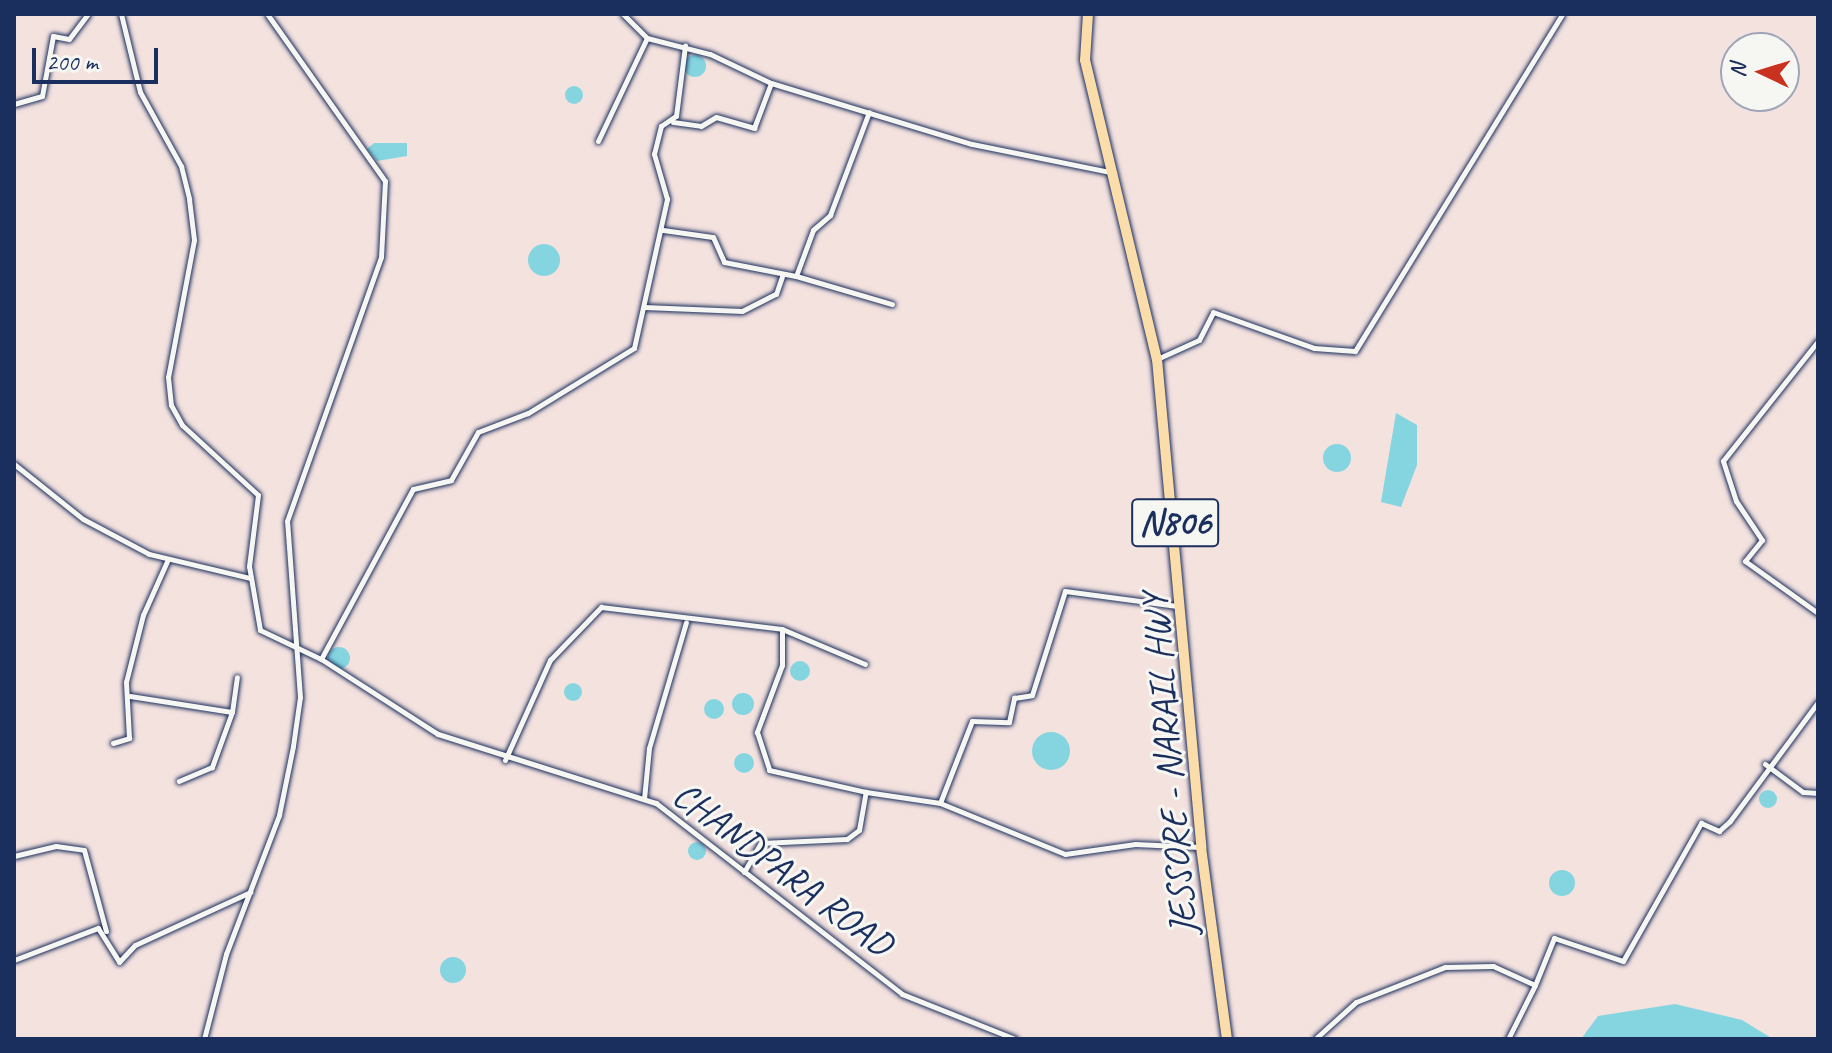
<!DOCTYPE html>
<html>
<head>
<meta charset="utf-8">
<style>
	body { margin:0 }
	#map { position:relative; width:1832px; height:1053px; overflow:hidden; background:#f4e2df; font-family:Caveat,sans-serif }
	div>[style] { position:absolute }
	.water>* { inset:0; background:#85d5e1 }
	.round { border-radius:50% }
	.roads { filter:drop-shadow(0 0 2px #1b2f5e) drop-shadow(0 0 2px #1b2f5e) }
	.street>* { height:5px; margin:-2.5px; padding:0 2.5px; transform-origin:2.5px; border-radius:2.5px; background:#f6f6f2 }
	.highway>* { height:10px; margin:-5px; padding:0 5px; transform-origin:5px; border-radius:5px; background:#faddab }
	span { translate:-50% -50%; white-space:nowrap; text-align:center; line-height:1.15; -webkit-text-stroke:6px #f6f6f2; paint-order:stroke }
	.shield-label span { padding:2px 6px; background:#f6f6f2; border:2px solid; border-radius:6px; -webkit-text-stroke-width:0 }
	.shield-label { font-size:36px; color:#1b2f5e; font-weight:700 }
	.street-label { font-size:38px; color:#1b2f5e }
	.frame { position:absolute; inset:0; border:16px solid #1b2f5e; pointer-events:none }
	.north { position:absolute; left:1720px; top:32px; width:80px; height:80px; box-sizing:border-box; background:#f6f6f2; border:2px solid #9ea6b7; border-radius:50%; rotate:274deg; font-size:22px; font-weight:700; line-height:32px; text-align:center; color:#1b2f5e }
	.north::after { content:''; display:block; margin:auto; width:28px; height:36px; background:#c8321e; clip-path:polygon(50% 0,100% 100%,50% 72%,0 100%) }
	.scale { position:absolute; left:32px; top:48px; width:126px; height:36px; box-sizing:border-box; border:4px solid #1b2f5e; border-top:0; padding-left:10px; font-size:24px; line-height:28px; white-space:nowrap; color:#1b2f5e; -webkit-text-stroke:6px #f6f6f2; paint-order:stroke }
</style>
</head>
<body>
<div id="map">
	<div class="water">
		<i class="round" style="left:684px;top:55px;width:22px;height:22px"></i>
		<i class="round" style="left:565px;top:86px;width:18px;height:18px"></i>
		<i style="clip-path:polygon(374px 143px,407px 143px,407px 156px,377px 161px,367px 149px)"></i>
		<i class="round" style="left:528px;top:244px;width:32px;height:32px"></i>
		<i style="clip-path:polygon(1396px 413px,1417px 425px,1417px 465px,1401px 507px,1381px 502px)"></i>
		<i class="round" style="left:1323px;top:444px;width:28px;height:28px"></i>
		<i class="round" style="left:328px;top:647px;width:22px;height:22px"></i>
		<i class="round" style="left:790px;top:661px;width:20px;height:20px"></i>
		<i class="round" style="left:564px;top:683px;width:18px;height:18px"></i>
		<i class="round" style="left:732px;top:693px;width:22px;height:22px"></i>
		<i class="round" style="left:704px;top:699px;width:20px;height:20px"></i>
		<i class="round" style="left:1032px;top:732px;width:38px;height:38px"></i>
		<i class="round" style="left:734px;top:753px;width:20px;height:20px"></i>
		<i class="round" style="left:1759px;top:790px;width:18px;height:18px"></i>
		<i class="round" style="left:688px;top:842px;width:18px;height:18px"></i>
		<i class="round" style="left:1549px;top:870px;width:26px;height:26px"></i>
		<i class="round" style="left:440px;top:957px;width:26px;height:26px"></i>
		<i style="clip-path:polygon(1675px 1004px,1742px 1020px,1773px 1039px,1581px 1039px,1598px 1016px)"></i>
	</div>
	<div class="roads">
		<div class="street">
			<i style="left:121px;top:14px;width:80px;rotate:76.3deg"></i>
			<i style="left:140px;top:92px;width:85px;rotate:61deg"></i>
			<i style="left:181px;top:166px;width:34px;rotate:76deg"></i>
			<i style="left:189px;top:199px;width:41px;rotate:83deg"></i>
			<i style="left:194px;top:240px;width:139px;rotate:100.7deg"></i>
			<i style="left:168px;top:377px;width:28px;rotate:84deg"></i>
			<i style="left:171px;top:405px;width:23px;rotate:61deg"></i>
			<i style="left:182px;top:425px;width:103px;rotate:42.6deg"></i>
			<i style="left:258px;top:495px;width:72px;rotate:97.2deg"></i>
			<i style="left:249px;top:566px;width:65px;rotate:80.2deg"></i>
			<i style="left:260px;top:630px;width:68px;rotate:25.4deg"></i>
			<i style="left:321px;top:659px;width:139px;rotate:32.7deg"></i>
			<i style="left:438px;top:734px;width:229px;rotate:17.6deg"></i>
			<i style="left:656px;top:803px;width:311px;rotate:37.8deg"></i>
			<i style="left:902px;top:994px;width:122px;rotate:21.7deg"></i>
			<i style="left:623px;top:14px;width:34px;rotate:45deg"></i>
			<i style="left:647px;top:38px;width:65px;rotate:14.3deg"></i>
			<i style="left:710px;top:54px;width:68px;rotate:25.4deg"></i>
			<i style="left:771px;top:83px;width:210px;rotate:16.9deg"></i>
			<i style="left:972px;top:144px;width:145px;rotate:11.5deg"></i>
			<i style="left:14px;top:104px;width:29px;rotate:-16deg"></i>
			<i style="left:42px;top:96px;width:61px;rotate:-79.6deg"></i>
			<i style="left:53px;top:36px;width:16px;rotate:11deg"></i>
			<i style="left:69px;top:39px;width:31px;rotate:-53deg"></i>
			<i style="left:673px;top:122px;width:28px;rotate:8deg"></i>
			<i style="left:701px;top:126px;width:17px;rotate:-31deg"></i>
			<i style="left:716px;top:117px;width:40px;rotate:16deg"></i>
			<i style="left:754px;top:128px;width:48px;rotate:-69.3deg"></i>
			<i style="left:598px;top:141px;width:114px;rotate:-64.6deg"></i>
			<i style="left:663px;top:230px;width:50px;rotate:8deg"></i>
			<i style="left:713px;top:237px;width:27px;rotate:66deg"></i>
			<i style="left:724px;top:262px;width:73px;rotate:11deg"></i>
			<i style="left:796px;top:276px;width:49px;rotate:-69.7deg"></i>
			<i style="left:813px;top:230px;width:23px;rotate:-41deg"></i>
			<i style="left:830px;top:215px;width:110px;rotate:-69.3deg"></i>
			<i style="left:796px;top:276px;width:100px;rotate:16.3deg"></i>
			<i style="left:644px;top:307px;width:98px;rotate:2.3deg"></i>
			<i style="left:742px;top:311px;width:38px;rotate:-27deg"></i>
			<i style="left:776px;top:294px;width:21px;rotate:-71deg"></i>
			<i style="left:1818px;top:341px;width:153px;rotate:128.4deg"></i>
			<i style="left:1723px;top:461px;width:42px;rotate:72deg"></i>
			<i style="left:1736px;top:501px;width:47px;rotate:56.3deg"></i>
			<i style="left:1762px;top:540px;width:27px;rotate:129deg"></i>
			<i style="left:1745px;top:561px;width:90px;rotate:35.5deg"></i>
			<i style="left:1157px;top:359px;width:46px;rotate:-24.3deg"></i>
			<i style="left:1199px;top:340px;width:31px;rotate:-63deg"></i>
			<i style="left:1213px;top:312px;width:107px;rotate:19.6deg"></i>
			<i style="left:1314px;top:348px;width:41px;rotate:4.2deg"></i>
			<i style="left:1355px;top:351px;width:395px;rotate:-58.4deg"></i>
			<i style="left:14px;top:464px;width:88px;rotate:38.6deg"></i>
			<i style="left:83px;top:519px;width:75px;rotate:27.9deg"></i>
			<i style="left:149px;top:554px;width:104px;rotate:13.4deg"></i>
			<i style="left:782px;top:629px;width:36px;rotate:90deg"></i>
			<i style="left:782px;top:665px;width:72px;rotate:110.5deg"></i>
			<i style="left:757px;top:732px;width:40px;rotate:72deg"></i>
			<i style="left:769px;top:770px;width:99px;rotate:12.8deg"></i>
			<i style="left:321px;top:659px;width:193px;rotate:-61.6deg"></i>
			<i style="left:413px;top:489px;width:39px;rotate:-13deg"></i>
			<i style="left:451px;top:480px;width:55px;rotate:-60.6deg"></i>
			<i style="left:478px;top:432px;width:53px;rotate:-20.8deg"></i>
			<i style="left:528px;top:413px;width:124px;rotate:-31.5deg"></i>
			<i style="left:634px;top:348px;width:153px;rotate:-77.5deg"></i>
			<i style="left:667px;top:199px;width:47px;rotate:-106.1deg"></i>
			<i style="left:654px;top:154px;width:29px;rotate:-76deg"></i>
			<i style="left:661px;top:126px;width:18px;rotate:-34deg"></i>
			<i style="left:676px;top:116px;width:71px;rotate:-82.7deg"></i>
			<i style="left:130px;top:696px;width:103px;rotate:8.9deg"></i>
			<i style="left:232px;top:712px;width:59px;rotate:110deg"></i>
			<i style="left:212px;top:767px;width:36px;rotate:157deg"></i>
			<i style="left:232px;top:712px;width:35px;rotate:-82deg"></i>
			<i style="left:113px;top:743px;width:17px;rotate:-17deg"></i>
			<i style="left:129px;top:738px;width:56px;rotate:-93.1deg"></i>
			<i style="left:126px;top:682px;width:69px;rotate:-75.8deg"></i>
			<i style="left:143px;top:615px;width:61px;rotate:-65.9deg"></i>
			<i style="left:505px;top:760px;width:110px;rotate:-65.8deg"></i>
			<i style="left:550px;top:660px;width:74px;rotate:-46.1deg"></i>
			<i style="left:601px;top:607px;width:182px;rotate:6.9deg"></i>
			<i style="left:782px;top:629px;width:90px;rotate:22.9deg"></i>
			<i style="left:1765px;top:764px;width:47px;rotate:36.4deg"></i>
			<i style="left:1803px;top:792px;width:15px;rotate:4deg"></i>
			<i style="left:644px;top:799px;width:51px;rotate:-84.4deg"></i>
			<i style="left:649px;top:748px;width:131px;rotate:-73.6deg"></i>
			<i style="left:940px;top:803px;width:88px;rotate:-68.7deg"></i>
			<i style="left:972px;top:721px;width:37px;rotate:2deg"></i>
			<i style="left:1009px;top:722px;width:25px;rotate:-78deg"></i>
			<i style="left:1014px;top:698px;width:18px;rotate:-9deg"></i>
			<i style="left:1032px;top:695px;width:109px;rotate:-72.4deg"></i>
			<i style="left:1065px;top:591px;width:113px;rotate:7.6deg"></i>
			<i style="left:14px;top:856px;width:43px;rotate:-13.4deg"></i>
			<i style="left:56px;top:846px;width:28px;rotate:8deg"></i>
			<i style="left:84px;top:850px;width:84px;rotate:74.8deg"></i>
			<i style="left:744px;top:872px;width:34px;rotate:-60deg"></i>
			<i style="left:761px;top:843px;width:86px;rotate:-2.7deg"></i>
			<i style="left:847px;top:839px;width:15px;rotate:-37deg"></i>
			<i style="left:859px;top:830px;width:39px;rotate:-80deg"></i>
			<i style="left:866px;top:792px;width:75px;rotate:8.5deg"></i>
			<i style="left:940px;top:803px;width:135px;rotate:22.2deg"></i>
			<i style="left:1065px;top:854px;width:71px;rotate:-8.1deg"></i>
			<i style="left:1135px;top:844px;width:65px;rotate:2.6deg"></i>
			<i style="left:14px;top:960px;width:90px;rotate:-20.9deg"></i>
			<i style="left:98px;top:928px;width:40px;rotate:58deg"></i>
			<i style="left:119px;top:962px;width:23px;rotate:-47deg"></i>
			<i style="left:135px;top:945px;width:127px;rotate:-24.7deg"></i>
			<i style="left:204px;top:1039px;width:88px;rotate:-75.5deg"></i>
			<i style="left:226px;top:954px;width:149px;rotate:-69.1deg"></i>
			<i style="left:279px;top:815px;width:70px;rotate:-78.5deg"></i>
			<i style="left:293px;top:746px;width:49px;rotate:-81.9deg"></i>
			<i style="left:300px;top:697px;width:176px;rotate:-94.2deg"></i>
			<i style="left:287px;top:521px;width:280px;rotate:-70.4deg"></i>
			<i style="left:381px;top:257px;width:76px;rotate:-87deg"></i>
			<i style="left:385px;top:181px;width:204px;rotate:-125.2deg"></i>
			<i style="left:1315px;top:1039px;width:55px;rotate:-42.1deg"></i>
			<i style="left:1356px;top:1002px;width:96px;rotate:-21.5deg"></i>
			<i style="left:1445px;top:967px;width:48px;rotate:-1.2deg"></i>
			<i style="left:1493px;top:966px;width:46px;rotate:24.3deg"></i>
			<i style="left:1535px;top:985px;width:51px;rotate:-68deg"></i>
			<i style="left:1554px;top:938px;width:73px;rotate:18.4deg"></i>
			<i style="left:1623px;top:961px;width:159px;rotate:-60.5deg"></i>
			<i style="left:1701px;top:823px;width:20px;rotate:24deg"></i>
			<i style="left:1719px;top:831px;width:15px;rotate:-42deg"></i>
			<i style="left:1730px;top:821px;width:148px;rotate:-53.5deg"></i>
			<i style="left:1508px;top:1039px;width:60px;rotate:-63.4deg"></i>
		</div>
		<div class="highway">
			<i style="left:1088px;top:14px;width:46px;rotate:93.7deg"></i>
			<i style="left:1085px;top:60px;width:308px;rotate:76.5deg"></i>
			<i style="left:1157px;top:359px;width:490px;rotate:84.8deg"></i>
			<i style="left:1201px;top:847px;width:194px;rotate:82.3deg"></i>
		</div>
	</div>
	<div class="shield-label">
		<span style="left:1175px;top:523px">N806</span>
	</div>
	<div class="street-label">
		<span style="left:1169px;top:764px;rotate:-95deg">JESSORE - NARAIL HWY</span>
		<span style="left:783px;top:869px;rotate:37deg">CHANDPARA ROAD</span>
	</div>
	<div class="frame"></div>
	<div class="north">N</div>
	<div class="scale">200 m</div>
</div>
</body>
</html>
